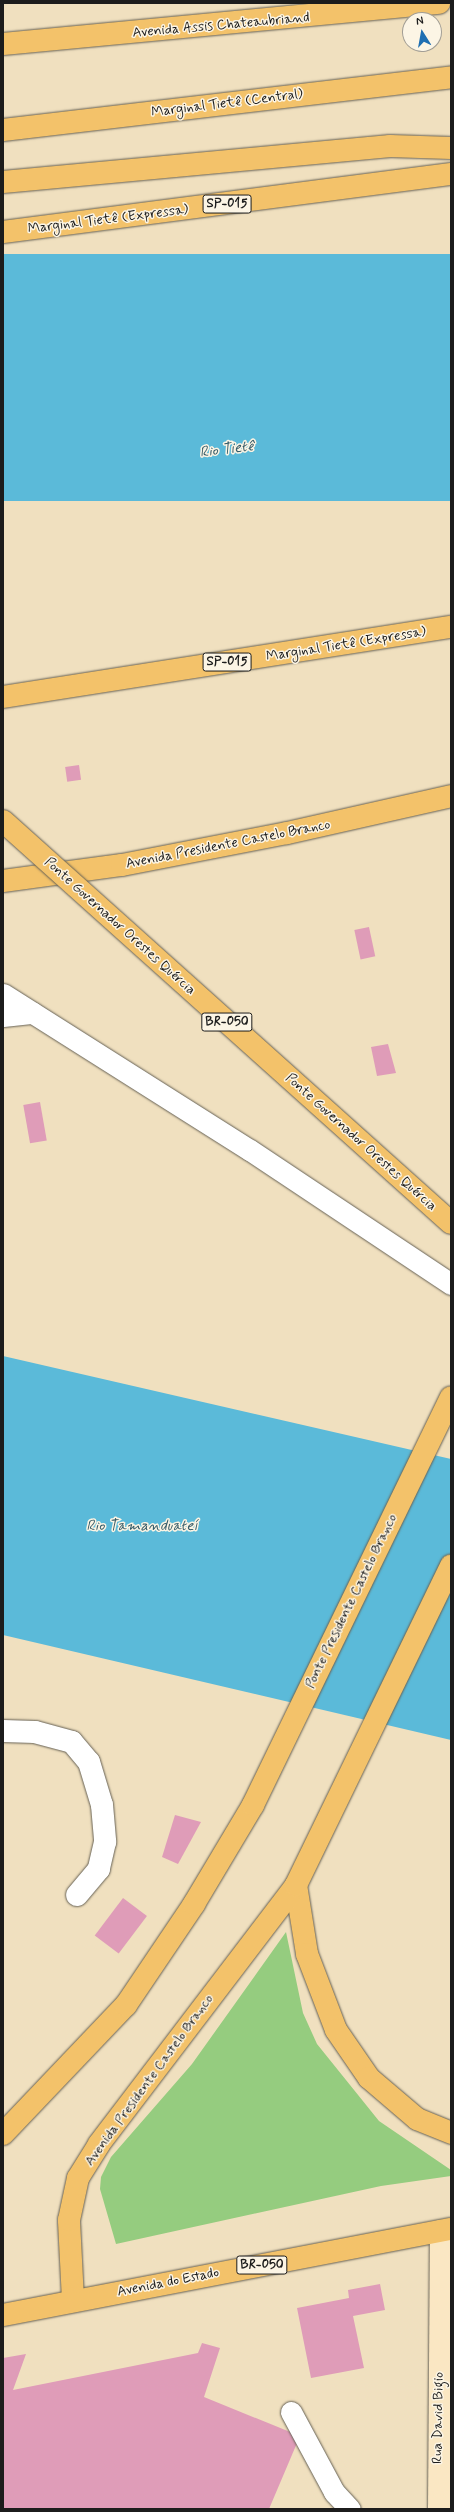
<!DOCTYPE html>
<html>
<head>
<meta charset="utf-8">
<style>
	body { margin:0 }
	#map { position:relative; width:454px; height:2512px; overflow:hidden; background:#f0e0bf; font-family:Mynerve,sans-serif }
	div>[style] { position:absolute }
	.green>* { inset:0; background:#95cc7f }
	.water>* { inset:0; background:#5bbad9; transform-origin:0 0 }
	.building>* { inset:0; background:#df9cb8; transform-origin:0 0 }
	.roads { filter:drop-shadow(0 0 1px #666155) drop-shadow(0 0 1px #666155) }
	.lane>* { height:21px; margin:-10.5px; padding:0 10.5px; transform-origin:10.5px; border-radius:10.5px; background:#fff }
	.street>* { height:22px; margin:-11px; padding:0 11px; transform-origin:11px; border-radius:11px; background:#fff }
	.secondary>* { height:22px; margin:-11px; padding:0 11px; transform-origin:11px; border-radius:11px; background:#fae7c3 }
	.highway>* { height:22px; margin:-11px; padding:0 11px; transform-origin:11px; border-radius:11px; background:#f3c26a }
	.bridges { filter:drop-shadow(0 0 1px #666155) drop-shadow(0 0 1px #666155) }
	.highway-bridge>* { height:22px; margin:-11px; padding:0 11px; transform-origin:11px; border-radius:11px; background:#f3c26a }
	span { translate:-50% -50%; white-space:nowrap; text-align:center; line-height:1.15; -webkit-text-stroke:3px #fcf5e5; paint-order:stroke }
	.shield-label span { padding:1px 3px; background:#fcf5e5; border:1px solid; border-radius:3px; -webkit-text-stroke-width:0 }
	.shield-label { font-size:13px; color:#1c1c1c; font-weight:700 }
	.street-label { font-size:14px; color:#1c1c1c }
	.water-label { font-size:15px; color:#355b68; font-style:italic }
	.frame { position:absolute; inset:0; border:4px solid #1c1c1c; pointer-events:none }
	.north { position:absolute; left:402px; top:12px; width:40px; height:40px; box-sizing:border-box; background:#fcf5e5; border:1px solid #a29e95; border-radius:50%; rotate:349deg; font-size:11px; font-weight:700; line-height:16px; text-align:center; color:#1c1c1c }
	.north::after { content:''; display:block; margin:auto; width:14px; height:18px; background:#1f6fb2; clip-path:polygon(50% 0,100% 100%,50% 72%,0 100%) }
</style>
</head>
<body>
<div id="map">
	<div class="green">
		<i style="clip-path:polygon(286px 1932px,303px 2013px,317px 2044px,379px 2121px,451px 2170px,451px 2176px,381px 2186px,116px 2244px,100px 2189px,101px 2177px,111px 2157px,192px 2064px)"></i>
	</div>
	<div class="water">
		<i style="left:451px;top:254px;width:247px;height:451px;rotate:90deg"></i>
		<i style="clip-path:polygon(3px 1356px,451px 1459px,451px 1740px,3px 1635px)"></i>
	</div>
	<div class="building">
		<i style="left:79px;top:765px;width:15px;height:14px;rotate:82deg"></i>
		<i style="left:369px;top:927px;width:30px;height:15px;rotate:78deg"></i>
		<i style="clip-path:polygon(388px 1044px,396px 1073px,377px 1076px,371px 1047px)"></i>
		<i style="left:40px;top:1102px;width:39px;height:17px;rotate:80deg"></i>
		<i style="clip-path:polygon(175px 1815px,201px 1822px,178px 1864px,162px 1857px)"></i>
		<i style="left:123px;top:1898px;width:30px;height:47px;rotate:37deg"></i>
		<i style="clip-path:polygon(380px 2284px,385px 2310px,353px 2316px,364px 2368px,311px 2378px,297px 2308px,349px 2298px,348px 2290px)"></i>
		<i style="clip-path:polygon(202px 2343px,220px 2348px,204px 2397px,300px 2436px,269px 2509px,3px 2509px,3px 2358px,26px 2354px,13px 2390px,198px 2353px)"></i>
	</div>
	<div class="roads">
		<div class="lane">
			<i style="left:3px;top:994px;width:292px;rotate:32.3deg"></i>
			<i style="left:250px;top:1150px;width:242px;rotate:33.7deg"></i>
			<i style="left:3px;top:1016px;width:30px;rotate:-6deg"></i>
			<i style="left:291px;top:2412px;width:91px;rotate:61.7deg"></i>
			<i style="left:334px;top:2492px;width:23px;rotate:47deg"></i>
		</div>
		<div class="street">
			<i style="left:3px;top:1731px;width:32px;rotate:2deg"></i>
			<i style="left:35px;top:1732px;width:38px;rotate:15deg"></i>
			<i style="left:72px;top:1742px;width:26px;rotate:50deg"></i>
			<i style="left:89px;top:1762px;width:45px;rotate:73.2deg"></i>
			<i style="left:102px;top:1805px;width:37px;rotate:85deg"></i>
			<i style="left:105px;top:1842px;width:28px;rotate:103deg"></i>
			<i style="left:99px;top:1869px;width:34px;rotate:130deg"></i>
		</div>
		<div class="secondary">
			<i style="left:439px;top:2509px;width:278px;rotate:-89.6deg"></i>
		</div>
		<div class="highway">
			<i style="left:3px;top:44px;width:438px;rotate:-5.4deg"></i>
			<i style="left:3px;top:130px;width:451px;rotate:-6.7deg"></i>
			<i style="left:3px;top:182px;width:389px;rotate:-5.3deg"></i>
			<i style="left:390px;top:146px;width:61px;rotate:1.9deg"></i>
			<i style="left:3px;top:232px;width:452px;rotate:-7.4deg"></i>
			<i style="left:3px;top:697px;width:453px;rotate:-8.9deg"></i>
			<i style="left:3px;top:881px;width:120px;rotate:-7.7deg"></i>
			<i style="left:122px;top:865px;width:168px;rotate:-11deg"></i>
			<i style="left:287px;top:833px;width:168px;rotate:-12.7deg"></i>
			<i style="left:296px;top:1885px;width:70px;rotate:80.9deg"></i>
			<i style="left:307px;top:1954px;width:81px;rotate:69.1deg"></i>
			<i style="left:336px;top:2030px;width:58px;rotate:55.5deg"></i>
			<i style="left:369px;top:2078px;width:63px;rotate:40.5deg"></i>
			<i style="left:417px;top:2119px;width:37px;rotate:22deg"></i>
			<i style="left:3px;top:2134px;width:178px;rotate:-46.4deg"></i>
			<i style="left:126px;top:2005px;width:122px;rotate:-56deg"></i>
			<i style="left:194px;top:1904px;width:115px;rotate:-59.2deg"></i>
			<i style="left:253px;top:1805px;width:453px;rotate:-64.1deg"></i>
			<i style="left:73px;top:2300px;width:80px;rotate:-92.9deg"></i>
			<i style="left:69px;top:2220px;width:43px;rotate:-77.9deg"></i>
			<i style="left:78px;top:2178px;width:40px;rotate:-58deg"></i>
			<i style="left:99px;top:2144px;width:325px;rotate:-52.7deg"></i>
			<i style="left:296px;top:1885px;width:355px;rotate:-64.1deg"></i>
			<i style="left:3px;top:2315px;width:456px;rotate:-10.9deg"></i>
		</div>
	</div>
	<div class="bridges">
		<div class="highway-bridge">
			<i style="left:3px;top:821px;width:602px;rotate:41.9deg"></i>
		</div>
	</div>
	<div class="shield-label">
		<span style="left:227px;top:204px">SP-015</span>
		<span style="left:227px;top:662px">SP-015</span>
		<span style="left:227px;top:1022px">BR-050</span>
		<span style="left:262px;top:2265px">BR-050</span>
	</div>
	<div class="street-label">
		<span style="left:221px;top:25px;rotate:-5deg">Avenida Assis Chateaubriand</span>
		<span style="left:227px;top:103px;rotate:-7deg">Marginal Tietê (Central)</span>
		<span style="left:108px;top:219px;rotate:-7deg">Marginal Tietê (Expressa)</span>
		<span style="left:346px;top:644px;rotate:-9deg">Marginal Tietê (Expressa)</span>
		<span style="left:228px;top:844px;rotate:-11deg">Avenida Presidente Castelo Branco</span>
		<span style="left:120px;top:926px;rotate:42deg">Ponte Governador Orestes Quércia</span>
		<span style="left:361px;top:1142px;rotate:42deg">Ponte Governador Orestes Quércia</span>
		<span style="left:351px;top:1601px;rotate:-64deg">Ponte Presidente Castelo Branco</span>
		<span style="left:149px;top:2080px;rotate:-54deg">Avenida Presidente Castelo Branco</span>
		<span style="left:168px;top:2282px;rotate:-11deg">Avenida do Estado</span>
		<span style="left:438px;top:2418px;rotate:-89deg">Rua David Bigio</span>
	</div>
	<div class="water-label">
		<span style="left:227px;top:450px;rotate:-7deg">Rio Tietê</span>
		<span style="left:142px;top:1527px">Rio Tamanduateí</span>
	</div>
	<div class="frame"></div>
	<div class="north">N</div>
</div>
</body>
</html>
